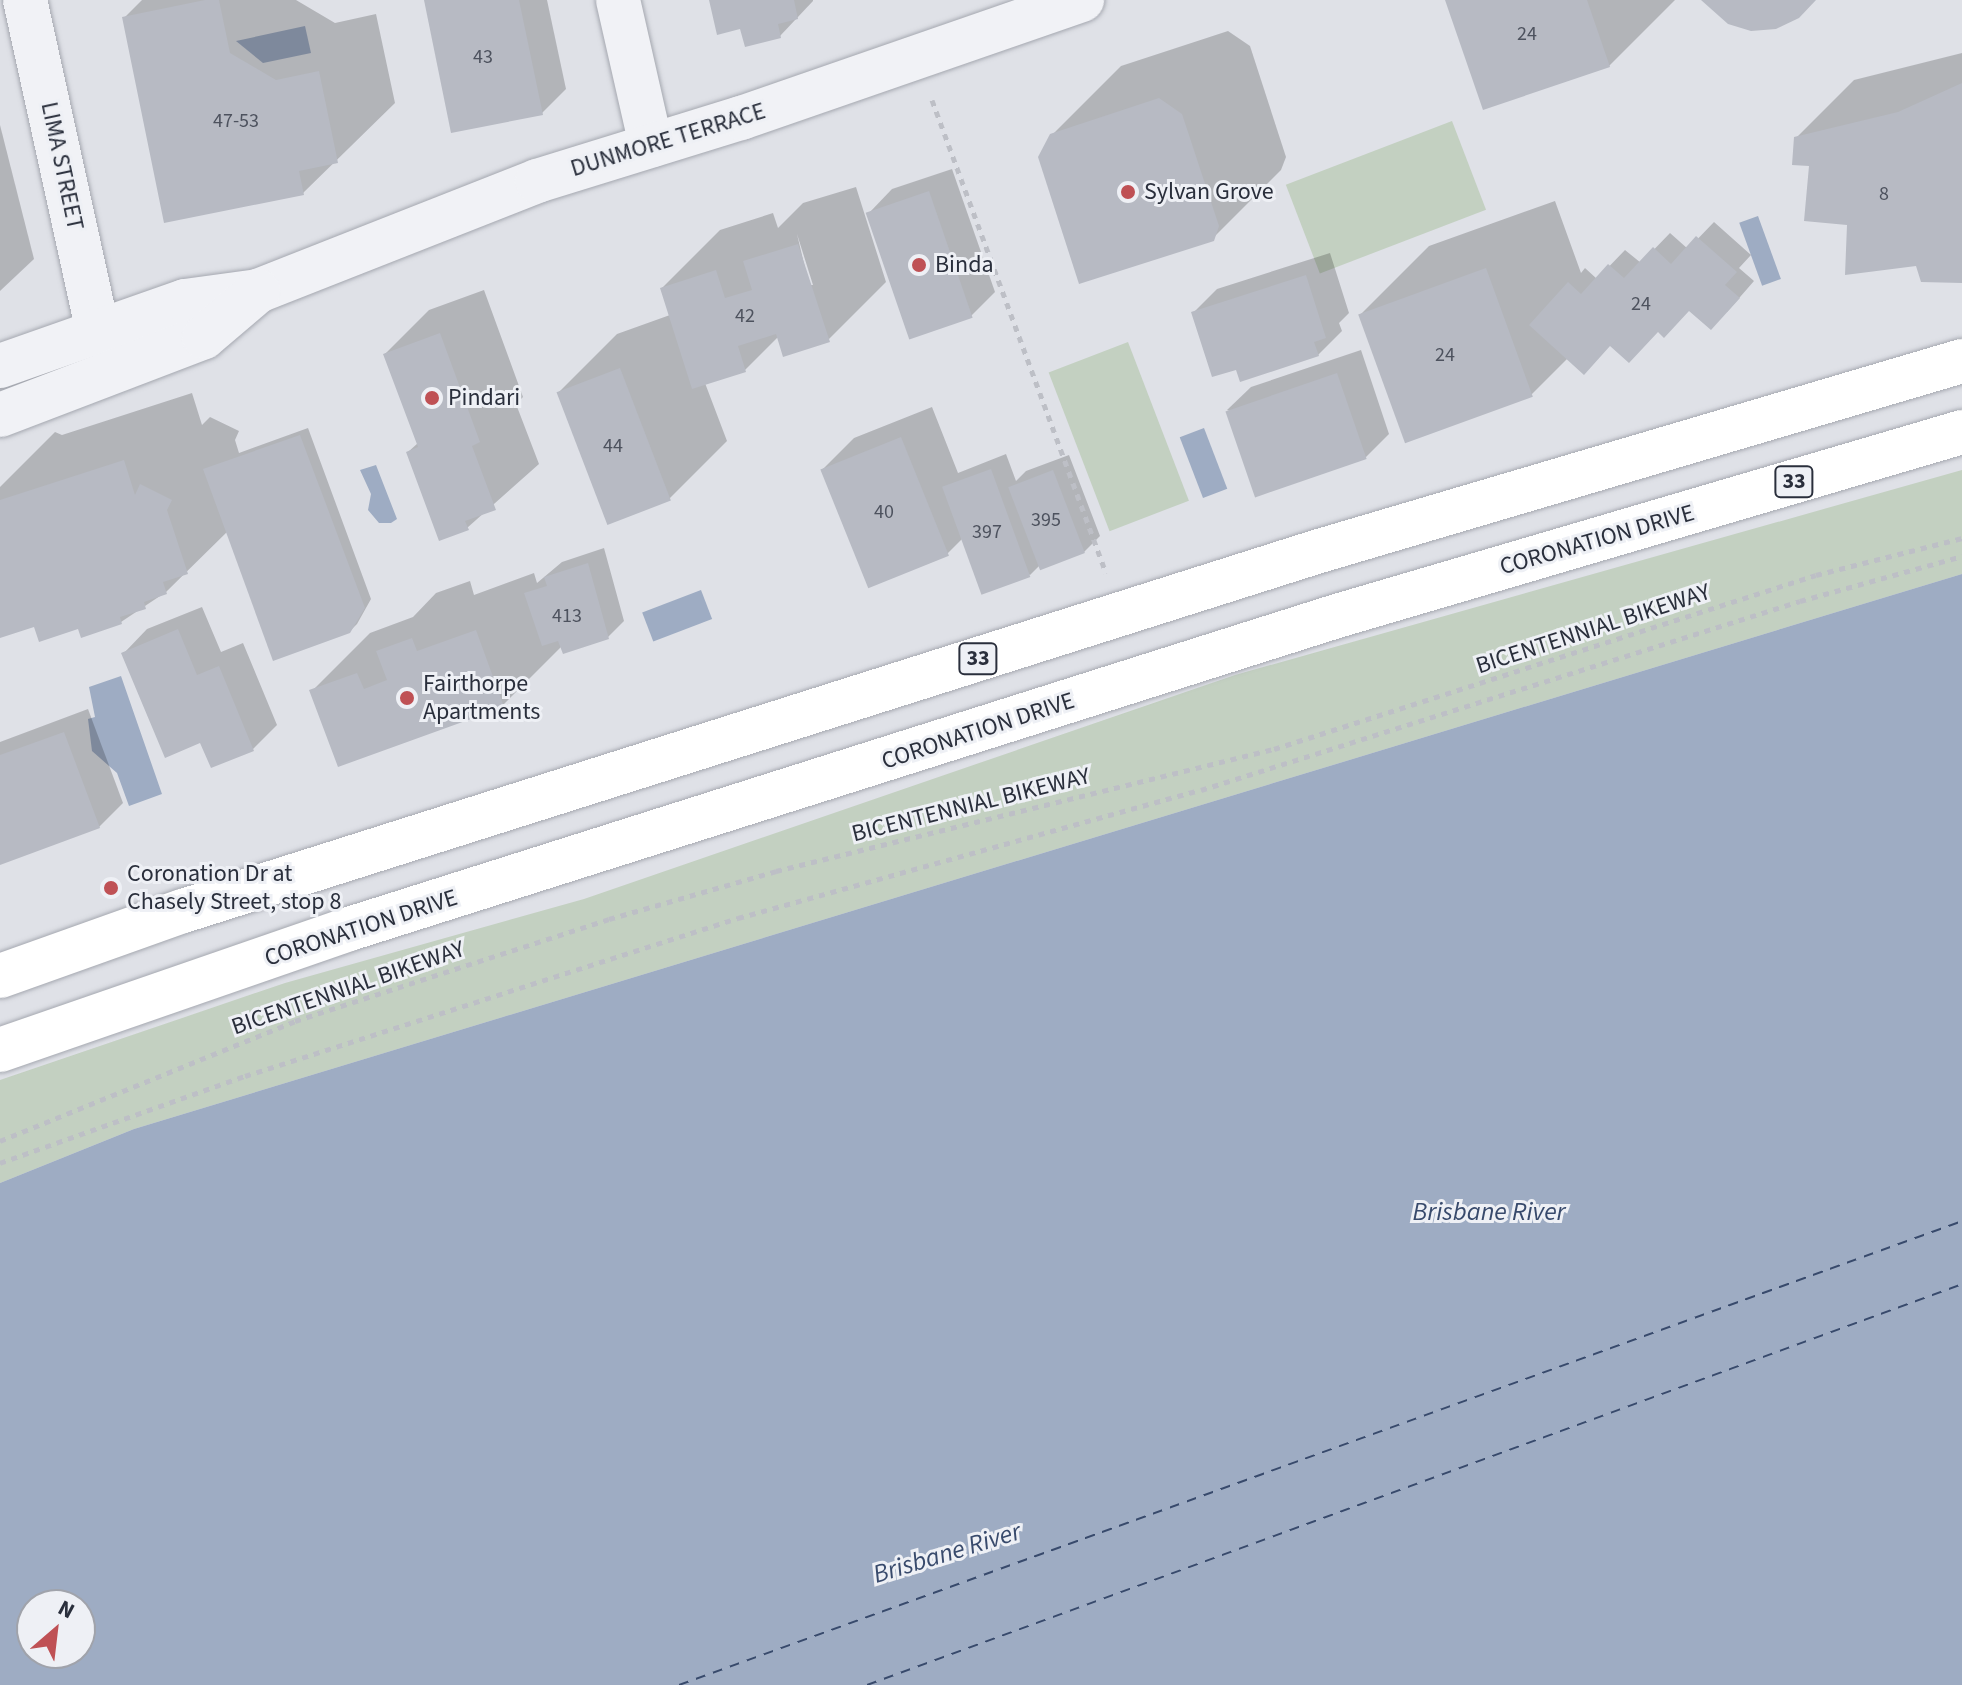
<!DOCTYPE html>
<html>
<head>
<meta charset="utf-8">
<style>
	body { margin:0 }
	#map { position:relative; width:1962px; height:1685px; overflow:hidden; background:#dfe1e7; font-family:"Source Sans 3",sans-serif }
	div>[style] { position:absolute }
	.green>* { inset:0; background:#c3d0c1; transform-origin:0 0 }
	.water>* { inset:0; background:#9eacc3; transform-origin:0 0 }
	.shadow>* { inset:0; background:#0003 }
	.ferry>* { height:2px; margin-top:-1px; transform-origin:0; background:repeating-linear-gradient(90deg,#384a6c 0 10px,transparent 0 18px) }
	.building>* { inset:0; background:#b7bac3; transform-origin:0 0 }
	.path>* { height:5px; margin-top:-2.5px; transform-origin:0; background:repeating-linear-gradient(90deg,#bdbfc6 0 6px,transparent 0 12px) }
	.roads { filter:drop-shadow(0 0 2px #a5a8b0) drop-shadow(0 0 2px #a5a8b0) }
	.minor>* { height:44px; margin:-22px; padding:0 22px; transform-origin:22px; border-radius:22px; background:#f1f2f6 }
	.highway>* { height:44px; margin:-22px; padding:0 22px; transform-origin:22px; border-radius:22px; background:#fff }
	.dots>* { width:22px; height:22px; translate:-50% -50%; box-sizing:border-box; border:4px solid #eef0f5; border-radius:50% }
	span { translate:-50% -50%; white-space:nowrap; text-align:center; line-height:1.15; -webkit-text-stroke:6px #eef0f5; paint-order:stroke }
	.number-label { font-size:20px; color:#4d525e }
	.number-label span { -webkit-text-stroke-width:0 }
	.shield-label span { padding:2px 6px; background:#eef0f5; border:2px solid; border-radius:6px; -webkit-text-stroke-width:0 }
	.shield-label { font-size:22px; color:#2a2f3c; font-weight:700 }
	.street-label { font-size:24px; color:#2a2f3c }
	.poi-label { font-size:24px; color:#2a2f3c }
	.left { translate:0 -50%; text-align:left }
	.water-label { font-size:26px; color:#384a6c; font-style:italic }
	.north { position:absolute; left:16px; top:1589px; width:80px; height:80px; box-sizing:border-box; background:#eef0f5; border:2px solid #a0a3ab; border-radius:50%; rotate:28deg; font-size:22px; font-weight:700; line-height:32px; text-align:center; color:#2a2f3c }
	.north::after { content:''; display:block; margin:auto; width:28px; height:36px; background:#bf5155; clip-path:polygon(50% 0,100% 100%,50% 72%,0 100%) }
</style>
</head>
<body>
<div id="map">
	<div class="green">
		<i style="left:1452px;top:121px;width:95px;height:178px;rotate:69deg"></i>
		<i style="left:1128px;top:342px;width:170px;height:85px;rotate:69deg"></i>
		<i style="clip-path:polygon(1962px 470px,1962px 574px,134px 1129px,0 1183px,0 1080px,285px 983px,584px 899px,1235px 675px)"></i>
	</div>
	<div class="water">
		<i style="clip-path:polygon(305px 26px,311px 53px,263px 63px,236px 41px)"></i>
		<i style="left:1758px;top:216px;width:67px;height:20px;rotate:70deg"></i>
		<i style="left:1204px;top:428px;width:65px;height:26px;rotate:69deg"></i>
		<i style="clip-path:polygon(376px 465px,397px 519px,391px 523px,379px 523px,368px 510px,371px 494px,360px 470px)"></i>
		<i style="clip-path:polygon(evenodd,1962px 574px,1962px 1685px,0 1685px,0 1183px,134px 1129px,1962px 574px,32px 1605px,80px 1605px,80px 1653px,32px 1653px,32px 1605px)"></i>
		<i style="left:701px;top:590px;width:31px;height:63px;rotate:69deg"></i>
		<i style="clip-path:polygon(121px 676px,162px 794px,129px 806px,117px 773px,92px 751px,88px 719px,95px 717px,89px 687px)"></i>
	</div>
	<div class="shadow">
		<i style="clip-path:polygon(142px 0,296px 0,335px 23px,376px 14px,395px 103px,303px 193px,124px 18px)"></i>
		<i style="clip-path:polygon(426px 0,547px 0,566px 89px,542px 113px)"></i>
		<i style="clip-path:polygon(711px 0,813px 0,813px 1px,780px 36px,741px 27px)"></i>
		<i style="clip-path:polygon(1447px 0,1675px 0,1609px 66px)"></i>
		<i style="clip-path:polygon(1228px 31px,1250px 46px,1286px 157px,1281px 170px,1212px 239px,1052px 135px,1121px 66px)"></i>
		<i style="clip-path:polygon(1962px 53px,1962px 281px,1917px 264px,1849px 223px,1796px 138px,1854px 80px)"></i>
		<i style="clip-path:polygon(0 125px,34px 259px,0 291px)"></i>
		<i style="clip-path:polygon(952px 169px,995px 292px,971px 316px,869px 213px,892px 189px)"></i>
		<i style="clip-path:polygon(evenodd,856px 187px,886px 282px,828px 340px,779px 336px,745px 370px,705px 383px,727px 441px,669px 499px,559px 392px,617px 334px,670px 315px,662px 288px,720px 230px,773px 213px,778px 228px,803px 203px,856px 187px,797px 234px,813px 285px,809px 285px,797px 234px)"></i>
		<i style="clip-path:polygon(1555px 201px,1581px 273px,1585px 268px,1597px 279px,1625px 250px,1641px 263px,1670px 233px,1688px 249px,1714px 222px,1751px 255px,1739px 268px,1754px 281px,1727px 312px,1690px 309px,1659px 330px,1568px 358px,1531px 395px,1405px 440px,1360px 315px,1429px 246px)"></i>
		<i style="clip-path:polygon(1330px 253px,1349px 313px,1339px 323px,1342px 331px,1318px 355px,1237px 368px,1193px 313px,1217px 289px)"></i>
		<i style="clip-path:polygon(484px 290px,523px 397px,516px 404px,539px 464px,467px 528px,408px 452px,418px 443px,385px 354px,429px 310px)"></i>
		<i style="clip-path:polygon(1361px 350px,1389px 434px,1365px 458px,1227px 410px,1251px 387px)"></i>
		<i style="clip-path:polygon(192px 393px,202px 425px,210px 417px,239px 431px,235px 440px,239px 453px,308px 428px,371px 599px,357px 624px,349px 632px,228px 531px,166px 592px,121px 622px,35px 625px,0 636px,0 487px,55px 432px,62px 435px)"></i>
		<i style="clip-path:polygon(932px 407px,958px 473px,1006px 454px,1016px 481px,1026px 471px,1069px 455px,1100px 536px,1084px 552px,1040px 565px,1030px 575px,964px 537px,947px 554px,823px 469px,854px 438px)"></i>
		<i style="clip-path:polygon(604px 548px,624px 621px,608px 637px,562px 646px,503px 705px,312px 691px,370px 633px,413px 617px,436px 593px,470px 581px,474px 595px,534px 573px,537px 583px,562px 562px)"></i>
		<i style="clip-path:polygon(202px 607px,221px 652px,243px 643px,277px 725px,253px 749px,212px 766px,201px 740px,124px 653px,147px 629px)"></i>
		<i style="clip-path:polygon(88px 709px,123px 803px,99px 827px,0 863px,0 742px)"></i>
	</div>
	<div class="ferry">
		<i style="left:679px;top:1685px;width:1364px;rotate:-19.88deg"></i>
		<i style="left:867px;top:1685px;width:1166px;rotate:-20.11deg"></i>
	</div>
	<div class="building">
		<i style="clip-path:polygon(205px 0,219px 0,230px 53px,276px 80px,319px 71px,338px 163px,299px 171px,304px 195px,164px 223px,122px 17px)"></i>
		<i style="clip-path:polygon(424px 0,519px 0,543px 115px,451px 133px)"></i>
		<i style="clip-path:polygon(709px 0,794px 0,798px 19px,778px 24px,781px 38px,745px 47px,740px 29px,717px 35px)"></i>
		<i style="clip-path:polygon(1445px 0,1587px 0,1610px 67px,1483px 110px)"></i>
		<i style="clip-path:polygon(1701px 0,1816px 0,1799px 18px,1776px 29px,1751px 31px,1728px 24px)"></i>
		<i style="clip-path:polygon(1962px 83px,1962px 283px,1921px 282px,1916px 266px,1845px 275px,1847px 225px,1804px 221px,1809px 166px,1792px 165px,1794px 137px,1898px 112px)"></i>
		<i style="clip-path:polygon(1159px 98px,1182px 114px,1219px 226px,1214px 241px,1079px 284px,1038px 157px,1050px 134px)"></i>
		<i style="left:929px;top:191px;width:134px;height:67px;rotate:71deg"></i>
		<i style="clip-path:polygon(1696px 236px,1737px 272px,1725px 285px,1740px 298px,1711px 330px,1689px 311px,1664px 338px,1658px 332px,1629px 363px,1610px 346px,1584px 375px,1529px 325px,1568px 282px,1581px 294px,1608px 264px,1624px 278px,1653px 247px,1671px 264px)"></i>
		<i style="clip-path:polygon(798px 244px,830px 342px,783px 357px,776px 334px,738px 346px,746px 372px,692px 389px,660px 288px,716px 270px,725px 298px,752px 290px,743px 261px)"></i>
		<i style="left:1486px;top:268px;width:137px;height:136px;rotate:70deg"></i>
		<i style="clip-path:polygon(1306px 275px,1326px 338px,1314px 342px,1319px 356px,1240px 382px,1236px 370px,1212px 377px,1191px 312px)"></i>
		<i style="clip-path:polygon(440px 333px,480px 442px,472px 446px,496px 510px,465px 521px,469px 530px,439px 541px,406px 452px,418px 447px,383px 354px)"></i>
		<i style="left:620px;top:368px;width:142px;height:68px;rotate:69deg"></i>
		<i style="left:1337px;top:373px;width:91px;height:118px;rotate:71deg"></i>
		<i style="clip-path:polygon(300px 435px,365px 608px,350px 633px,273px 661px,203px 469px)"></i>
		<i style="left:901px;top:437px;width:128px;height:87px;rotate:68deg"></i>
		<i style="clip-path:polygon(124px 460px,135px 495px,140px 484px,172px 500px,167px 510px,188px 574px,163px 582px,167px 594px,144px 602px,146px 609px,120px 617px,122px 624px,81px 638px,78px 629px,39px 642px,34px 627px,0 638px,0 500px)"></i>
		<i style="left:991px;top:469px;width:115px;height:52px;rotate:70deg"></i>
		<i style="left:1053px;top:470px;width:89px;height:48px;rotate:69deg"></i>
		<i style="clip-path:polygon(588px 563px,609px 639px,563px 654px,558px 641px,542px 646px,524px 593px,547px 586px,544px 577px)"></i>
		<i style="clip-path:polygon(178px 629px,197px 675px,219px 666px,254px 751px,211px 768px,200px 743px,165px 758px,121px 653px)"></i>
		<i style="clip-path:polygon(476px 630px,504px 707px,338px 767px,309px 690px,357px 673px,364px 689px,387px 680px,376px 651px,412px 638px,417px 651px)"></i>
		<i style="clip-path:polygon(64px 732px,100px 828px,0 865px,0 755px)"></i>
	</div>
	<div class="path">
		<i style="left:932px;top:100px;width:504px;rotate:69.8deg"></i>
		<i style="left:0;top:1141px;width:318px;rotate:-22.1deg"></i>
		<i style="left:295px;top:1021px;width:330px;rotate:-18deg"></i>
		<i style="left:609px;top:919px;width:174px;rotate:-16deg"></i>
		<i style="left:776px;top:871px;width:513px;rotate:-13.77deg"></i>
		<i style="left:1274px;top:749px;width:569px;rotate:-17.8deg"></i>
		<i style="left:1816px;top:575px;width:151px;rotate:-14.2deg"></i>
		<i style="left:0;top:1163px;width:260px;rotate:-19.6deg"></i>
		<i style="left:245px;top:1076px;width:518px;rotate:-17.77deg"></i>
		<i style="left:738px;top:918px;width:480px;rotate:-15.5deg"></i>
		<i style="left:1201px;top:790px;width:628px;rotate:-17.51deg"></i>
		<i style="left:1800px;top:601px;width:168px;rotate:-15.5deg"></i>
	</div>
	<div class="roads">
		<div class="minor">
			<i style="left:25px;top:0;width:339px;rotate:77.6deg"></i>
			<i style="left:618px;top:0;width:149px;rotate:77.2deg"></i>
			<i style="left:0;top:366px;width:196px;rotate:-19.4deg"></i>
			<i style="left:185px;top:301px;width:74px;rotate:-7.8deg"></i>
			<i style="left:258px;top:291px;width:300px;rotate:-21.5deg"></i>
			<i style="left:537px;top:181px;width:214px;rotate:-17.2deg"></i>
			<i style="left:741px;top:118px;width:361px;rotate:-19.1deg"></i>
			<i style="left:0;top:415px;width:218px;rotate:-20.9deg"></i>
			<i style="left:204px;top:337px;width:71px;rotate:-40.4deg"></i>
		</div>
		<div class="highway">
			<i style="left:0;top:976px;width:194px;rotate:-19.6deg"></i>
			<i style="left:183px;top:911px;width:1189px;rotate:-17.58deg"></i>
			<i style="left:1316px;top:552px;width:674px;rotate:-16.47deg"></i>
			<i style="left:0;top:1050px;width:369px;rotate:-19.1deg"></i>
			<i style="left:349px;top:929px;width:1036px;rotate:-17.58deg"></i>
			<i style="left:1337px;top:616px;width:652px;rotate:-16.4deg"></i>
		</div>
	</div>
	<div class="dots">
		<i style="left:1128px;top:192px;background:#bf5155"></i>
		<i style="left:919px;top:265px;background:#bf5155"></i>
		<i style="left:432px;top:398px;background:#bf5155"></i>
		<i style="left:407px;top:698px;background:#bf5155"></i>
		<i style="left:111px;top:888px;background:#bf5155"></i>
	</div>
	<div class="number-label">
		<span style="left:1527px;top:34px">24</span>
		<span style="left:483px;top:57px">43</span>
		<span style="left:236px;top:121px">47-53</span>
		<span style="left:1884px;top:194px">8</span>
		<span style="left:1641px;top:304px">24</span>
		<span style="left:745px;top:316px">42</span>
		<span style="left:1445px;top:355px">24</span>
		<span style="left:613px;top:446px">44</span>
		<span style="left:884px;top:512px">40</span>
		<span style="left:1046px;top:520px">395</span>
		<span style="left:987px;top:532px">397</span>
		<span style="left:567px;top:616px">413</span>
	</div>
	<div class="shield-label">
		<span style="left:1794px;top:482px">33</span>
		<span style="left:978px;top:659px">33</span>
	</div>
	<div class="street-label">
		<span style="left:668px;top:140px;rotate:-17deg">DUNMORE TERRACE</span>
		<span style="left:62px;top:166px;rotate:78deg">LIMA STREET</span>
		<span style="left:1597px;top:540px;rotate:-16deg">CORONATION DRIVE</span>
		<span style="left:1593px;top:629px;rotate:-18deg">BICENTENNIAL BIKEWAY</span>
		<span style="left:978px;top:731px;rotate:-18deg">CORONATION DRIVE</span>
		<span style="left:971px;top:805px;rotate:-14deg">BICENTENNIAL BIKEWAY</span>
		<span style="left:361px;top:928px;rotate:-18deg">CORONATION DRIVE</span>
		<span style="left:348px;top:988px;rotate:-19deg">BICENTENNIAL BIKEWAY</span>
	</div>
	<div class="poi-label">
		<span class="left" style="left:1144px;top:192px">Sylvan Grove</span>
		<span class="left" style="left:935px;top:265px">Binda</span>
		<span class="left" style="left:448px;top:398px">Pindari</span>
		<span class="left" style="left:423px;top:698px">Fairthorpe<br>Apartments</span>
		<span class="left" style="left:127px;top:888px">Coronation Dr at<br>Chasely Street, stop 8</span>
	</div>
	<div class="water-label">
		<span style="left:1489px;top:1212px">Brisbane River</span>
		<span style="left:947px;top:1553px;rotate:-17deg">Brisbane River</span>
	</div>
	<div class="north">N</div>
</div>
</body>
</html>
